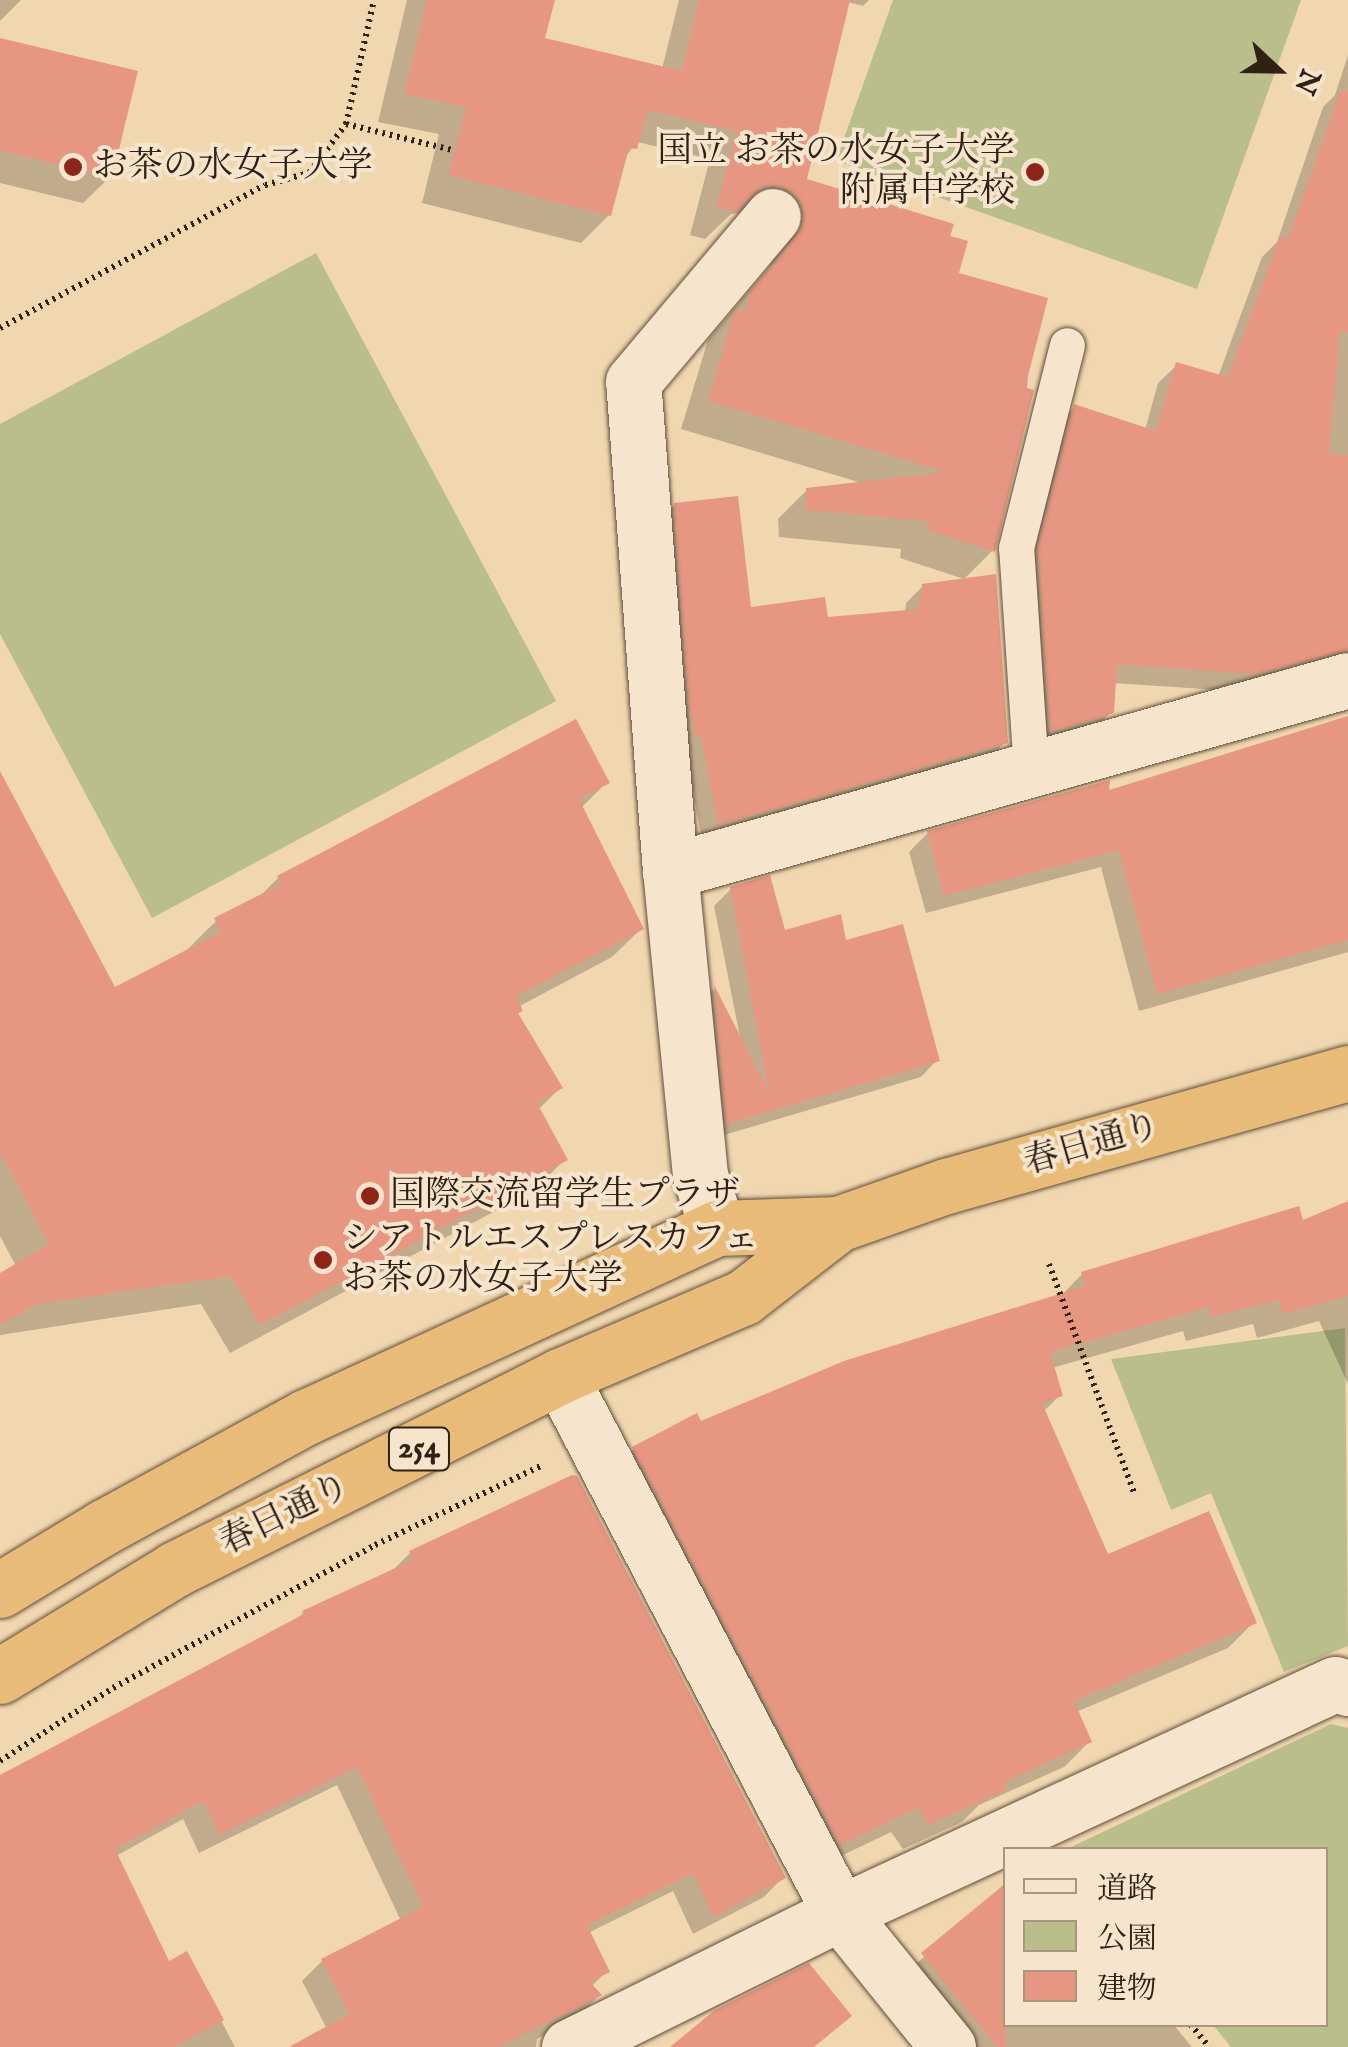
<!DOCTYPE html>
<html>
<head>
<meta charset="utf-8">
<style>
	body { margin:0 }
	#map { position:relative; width:1348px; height:2047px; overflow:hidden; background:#f1d7b0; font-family:"IM FELL English","Noto Serif JP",serif }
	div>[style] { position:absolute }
	.green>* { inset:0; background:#babe8b }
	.shadow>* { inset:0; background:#0003 }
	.building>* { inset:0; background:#e79681 }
	.path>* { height:6px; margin-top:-3px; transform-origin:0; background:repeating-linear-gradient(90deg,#312114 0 2.5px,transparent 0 7.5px) }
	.roads { filter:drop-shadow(0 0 2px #614e3b) drop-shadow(0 0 2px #614e3b) }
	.lane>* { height:35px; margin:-17.5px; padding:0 17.5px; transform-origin:17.5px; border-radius:17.5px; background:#f6e5cc }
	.street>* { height:55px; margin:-27.5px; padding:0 27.5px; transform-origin:27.5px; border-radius:27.5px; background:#f6e5cc }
	.highway>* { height:55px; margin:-27.5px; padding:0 27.5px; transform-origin:27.5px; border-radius:27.5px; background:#e8bc78 }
	.dots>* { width:28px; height:28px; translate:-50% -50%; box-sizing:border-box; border:5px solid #f6e5cc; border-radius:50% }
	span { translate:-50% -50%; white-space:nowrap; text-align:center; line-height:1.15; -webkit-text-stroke:8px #f6e5cc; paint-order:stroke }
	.shield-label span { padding:2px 8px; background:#f6e5cc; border:2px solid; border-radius:8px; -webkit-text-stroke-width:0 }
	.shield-label { font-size:32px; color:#312114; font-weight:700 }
	.poi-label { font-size:35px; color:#312114 }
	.right { translate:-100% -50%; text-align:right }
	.left { translate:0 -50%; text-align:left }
	.street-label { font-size:35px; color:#312114 }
	.legend { position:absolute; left:1003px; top:1847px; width:325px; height:180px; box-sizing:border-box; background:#f6e5cc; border:2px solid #a79782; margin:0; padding:12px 18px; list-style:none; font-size:30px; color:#312114 }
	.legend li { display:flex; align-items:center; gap:20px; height:50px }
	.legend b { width:50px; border:2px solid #a79782 }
	.north { position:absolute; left:1228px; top:20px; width:100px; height:100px; -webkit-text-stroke:8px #f6e5cc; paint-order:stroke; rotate:112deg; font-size:28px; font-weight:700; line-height:40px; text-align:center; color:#312114 }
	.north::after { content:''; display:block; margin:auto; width:35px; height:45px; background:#312114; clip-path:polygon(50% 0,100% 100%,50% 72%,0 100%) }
</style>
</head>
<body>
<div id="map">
	<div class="green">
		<i style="clip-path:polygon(893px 0,1301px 0,1197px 289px,836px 161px)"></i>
		<i style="clip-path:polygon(316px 253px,556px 701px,152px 918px,0 634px,0 424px)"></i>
		<i style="clip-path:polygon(1345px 1328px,1348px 1646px,1284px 1672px,1211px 1493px,1171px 1510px,1111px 1359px)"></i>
		<i style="clip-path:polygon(1331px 1724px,1348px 1728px,1348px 2047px,1231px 2047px,1213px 2025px,1326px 2024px,1326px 1850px,1071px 1847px)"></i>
	</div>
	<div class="shadow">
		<i style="clip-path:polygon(0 0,21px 0,0 21px)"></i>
		<i style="clip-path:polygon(407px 0,552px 0,542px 40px,662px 69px,679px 0,869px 0,863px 6px,847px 2px,804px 180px,947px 237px,956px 275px,1025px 376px,993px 550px,964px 579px,900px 558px,901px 549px,779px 537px,778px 519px,807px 490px,865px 484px,681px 429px,708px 340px,769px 267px,777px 251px,748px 212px,731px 214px,705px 239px,690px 235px,710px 159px,637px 142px,624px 159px,609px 215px,581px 243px,422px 203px,439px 134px,378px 122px)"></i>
		<i style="clip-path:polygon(0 41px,110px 177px,83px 203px,0 183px)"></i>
		<i style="clip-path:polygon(1348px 55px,1348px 674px,1234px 691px,1113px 683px,1111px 712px,1093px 731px,1032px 748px,1021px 589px,1057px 425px,1075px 407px,1145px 430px,1158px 383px,1177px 365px,1218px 377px,1262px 257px,1277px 242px,1323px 107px,1335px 95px)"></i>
		<i style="clip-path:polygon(675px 505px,749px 610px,825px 620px,905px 613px,906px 603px,923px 586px,1005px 742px,989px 759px,702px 840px,685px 749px,658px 522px)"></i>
		<i style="clip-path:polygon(1348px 719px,1348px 952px,1139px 1011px,1101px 867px,926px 913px,909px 852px,928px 833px,1107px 794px)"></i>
		<i style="clip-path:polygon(0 776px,114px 990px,187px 950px,216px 921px,257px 899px,278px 878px,606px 783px,581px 808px,642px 928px,612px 957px,518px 1007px,516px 1014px,560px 1088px,538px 1110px,565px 1159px,536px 1189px,230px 1353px,201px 1304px,0 1335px,0 1276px,16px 1266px,0 1236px)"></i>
		<i style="clip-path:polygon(731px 889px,783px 934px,844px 943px,937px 1060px,921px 1077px,710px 1139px,698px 1004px,713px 989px,740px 1037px,714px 906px)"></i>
		<i style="clip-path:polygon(1348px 1204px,1348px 1384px,1319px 1321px,1257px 1338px,1253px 1324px,1186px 1341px,1183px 1331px,1052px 1368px,1060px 1395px,1043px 1412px,1106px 1558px,1254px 1622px,1228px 1648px,1076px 1712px,1089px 1742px,1064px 1767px,979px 1805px,962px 1822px,903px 1849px,891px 1832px,814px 1869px,608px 1474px,634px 1449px,1060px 1297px,1082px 1274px,1302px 1223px)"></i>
		<i style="clip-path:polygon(410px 1553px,783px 1877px,764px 1897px,693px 1934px,673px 1891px,588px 1933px,607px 1971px,591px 1987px,599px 1996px,579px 2015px,537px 2039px,536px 2047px,295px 2047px,327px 2029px,302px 1981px,322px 1961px,401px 1921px,337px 1785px,199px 1853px,183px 1819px,116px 1856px,167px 1965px,186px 1954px,235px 2047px,0 2047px,0 1778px,294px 1622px,303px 1613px,391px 1572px)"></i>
		<i style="clip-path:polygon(1006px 1887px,1006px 2024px,1173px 2024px,1192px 2047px,951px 2047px,897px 1980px)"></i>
	</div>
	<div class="building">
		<i style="clip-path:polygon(427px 0,555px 0,545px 38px,682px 71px,699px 0,850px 0,807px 179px,954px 224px,950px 236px,968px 241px,959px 273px,1048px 298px,1028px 376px,1027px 388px,1034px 390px,995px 552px,927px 530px,928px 521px,806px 510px,806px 488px,946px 472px,708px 401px,735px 309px,745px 312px,751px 291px,797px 236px,804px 221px,802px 205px,794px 193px,778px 185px,762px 187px,736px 212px,716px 207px,737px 131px,648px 110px,637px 149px,629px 148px,611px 216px,449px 175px,466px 107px,404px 94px)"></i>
		<i style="clip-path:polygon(0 38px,138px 71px,112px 178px,0 150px)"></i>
		<i style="clip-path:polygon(1341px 90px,1348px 91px,1348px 333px,1340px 330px,1329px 454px,1348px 455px,1348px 650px,1254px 674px,1117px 664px,1114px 713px,1050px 732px,1039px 568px,1042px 567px,1037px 550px,1074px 404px,1156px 431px,1176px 362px,1228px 377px,1280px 236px,1288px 239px)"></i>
		<i style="clip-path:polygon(738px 496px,751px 607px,825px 597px,828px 617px,919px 609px,922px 584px,996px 574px,1008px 743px,718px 825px,701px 735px,695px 738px,689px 703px,674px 503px)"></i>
		<i style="clip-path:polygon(1348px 716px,1348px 940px,1157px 994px,1119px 850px,944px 896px,927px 831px,1110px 780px,1109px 790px)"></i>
		<i style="clip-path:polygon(576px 719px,610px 783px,579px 799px,644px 929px,516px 996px,523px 1011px,518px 1013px,563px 1088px,537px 1103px,568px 1160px,260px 1325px,231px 1276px,36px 1304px,0 1325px,0 1273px,49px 1244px,0 1152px,0 771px,115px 987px,221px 932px,214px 918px,281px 884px,277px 876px)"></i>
		<i style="clip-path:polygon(770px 875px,785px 930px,841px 914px,846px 940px,903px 924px,940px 1061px,726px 1124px,714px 985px,769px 1092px,730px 887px)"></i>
		<i style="clip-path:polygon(1348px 1201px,1348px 1296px,1283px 1314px,1279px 1300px,1211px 1317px,1209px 1307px,1050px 1352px,1063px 1396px,1042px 1403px,1108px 1554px,1209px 1511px,1257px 1623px,1074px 1701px,1092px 1742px,1006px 1781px,1006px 1790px,929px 1825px,918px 1808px,840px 1845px,632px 1447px,697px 1413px,701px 1421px,844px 1361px,1085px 1286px,1081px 1272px,1299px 1206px,1303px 1220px)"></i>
		<i style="clip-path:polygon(572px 1475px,577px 1476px,786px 1878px,713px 1917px,693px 1873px,587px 1925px,610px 1972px,590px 1982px,602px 1995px,499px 2047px,289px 2047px,349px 2014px,321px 1959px,423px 1907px,357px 1767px,219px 1835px,203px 1801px,115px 1849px,169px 1961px,187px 1951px,224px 2020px,173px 2047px,0 2047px,0 1775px,304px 1614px,302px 1611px,413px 1560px,409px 1551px)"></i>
		<i style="clip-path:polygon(1006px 1883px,1006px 2047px,997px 2047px,921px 1953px)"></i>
		<i style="clip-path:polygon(809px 1963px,852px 2016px,814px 2047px,670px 2047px,715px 2010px)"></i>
	</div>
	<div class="path">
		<i style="left:346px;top:124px;width:110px;rotate:13.7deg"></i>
		<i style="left:0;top:328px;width:301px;rotate:-28.4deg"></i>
		<i style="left:265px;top:185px;width:46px;rotate:-15.3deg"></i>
		<i style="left:309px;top:173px;width:61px;rotate:-52.9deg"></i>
		<i style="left:346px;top:124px;width:127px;rotate:-77.3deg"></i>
		<i style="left:1049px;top:1264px;width:244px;rotate:69.6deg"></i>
		<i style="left:0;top:1761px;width:135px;rotate:-32.9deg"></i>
		<i style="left:113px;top:1688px;width:298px;rotate:-28.6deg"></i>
		<i style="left:375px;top:1545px;width:186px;rotate:-25.5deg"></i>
		<i style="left:1190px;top:2024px;width:30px;rotate:50deg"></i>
	</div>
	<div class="roads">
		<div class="lane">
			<i style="left:1031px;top:771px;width:224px;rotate:-93.8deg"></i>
			<i style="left:1016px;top:548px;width:209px;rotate:-75.9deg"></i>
		</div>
		<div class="street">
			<i style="left:670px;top:871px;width:704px;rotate:-15.73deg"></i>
			<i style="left:717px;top:1228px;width:56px;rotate:-107.8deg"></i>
			<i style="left:700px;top:1175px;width:305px;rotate:-95.6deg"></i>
			<i style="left:670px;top:871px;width:490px;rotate:-94.3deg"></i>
			<i style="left:633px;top:382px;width:217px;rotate:-49.9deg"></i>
			<i style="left:560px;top:1376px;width:606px;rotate:62.46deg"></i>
			<i style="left:840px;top:1913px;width:172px;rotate:51.1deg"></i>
			<i style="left:569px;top:2047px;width:302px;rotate:-26.3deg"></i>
			<i style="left:840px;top:1913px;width:545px;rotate:-24.83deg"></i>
			<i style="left:1335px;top:1684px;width:14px;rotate:17deg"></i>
		</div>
		<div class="highway">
			<i style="left:0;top:1590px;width:122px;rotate:-31.2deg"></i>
			<i style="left:104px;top:1527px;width:230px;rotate:-28.6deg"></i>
			<i style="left:306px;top:1417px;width:452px;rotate:-24.7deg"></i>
			<i style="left:717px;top:1228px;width:121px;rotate:-1.9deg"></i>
			<i style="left:838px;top:1224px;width:114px;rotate:-19.4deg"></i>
			<i style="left:946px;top:1186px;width:418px;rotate:-15.7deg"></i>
			<i style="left:0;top:1676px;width:205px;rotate:-31.4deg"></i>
			<i style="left:175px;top:1569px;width:431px;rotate:-26.6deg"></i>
			<i style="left:560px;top:1376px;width:200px;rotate:-23.2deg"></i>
			<i style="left:744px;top:1297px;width:119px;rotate:-37.8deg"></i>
		</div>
	</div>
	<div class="dots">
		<i style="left:73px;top:167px;background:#8f2418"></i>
		<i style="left:1035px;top:172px;background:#8f2418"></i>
		<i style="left:370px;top:1196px;background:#8f2418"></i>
		<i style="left:323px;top:1260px;background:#8f2418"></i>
	</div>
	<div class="shield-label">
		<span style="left:419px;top:1449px">254</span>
	</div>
	<div class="poi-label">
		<span class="right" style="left:1015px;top:172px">国立 お茶の水女子大学<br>附属中学校</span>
		<span class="left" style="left:93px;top:167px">お茶の水女子大学</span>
		<span class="left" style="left:390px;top:1196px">国際交流留学生プラザ</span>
		<span class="left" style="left:343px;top:1260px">シアトルエスプレスカフェ<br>お茶の水女子大学</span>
	</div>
	<div class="street-label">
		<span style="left:1092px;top:1145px;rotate:-16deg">春日通り</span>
		<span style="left:285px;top:1515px;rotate:-26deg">春日通り</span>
	</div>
	<ul class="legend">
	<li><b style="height:12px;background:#f6e5cc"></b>道路</li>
	<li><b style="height:28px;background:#babe8b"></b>公園</li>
	<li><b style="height:28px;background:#e79681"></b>建物</li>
	</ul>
	<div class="north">N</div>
</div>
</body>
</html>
